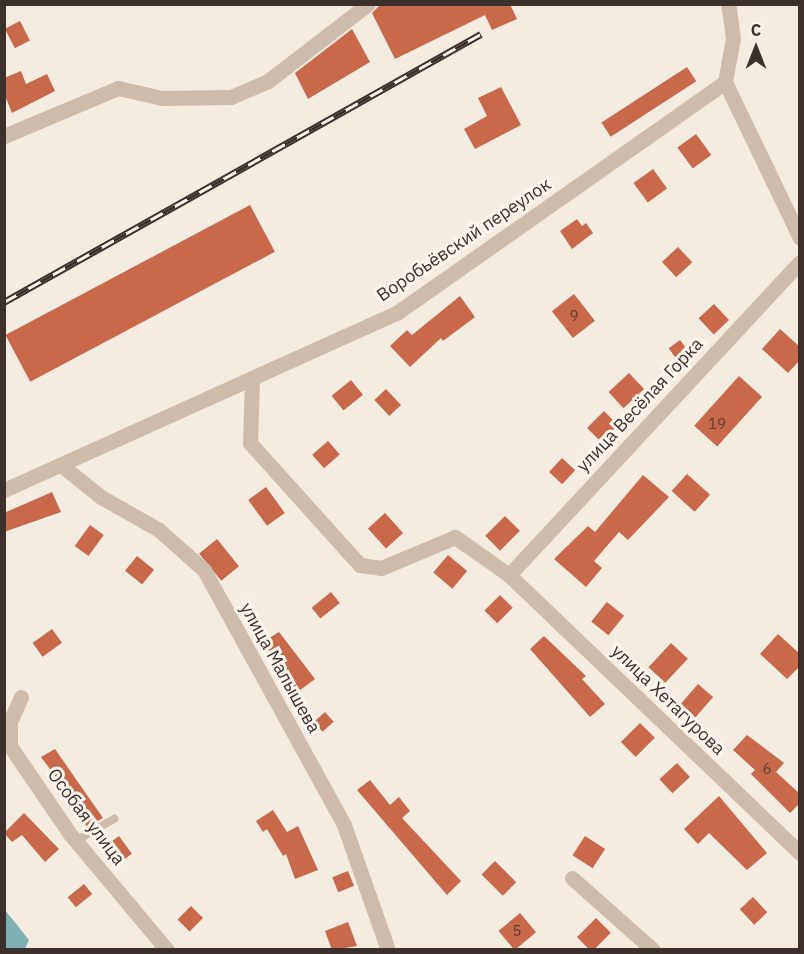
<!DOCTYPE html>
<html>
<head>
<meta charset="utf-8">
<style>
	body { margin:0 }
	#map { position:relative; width:804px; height:954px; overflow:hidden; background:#f4ebe1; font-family:"IBM Plex Sans",sans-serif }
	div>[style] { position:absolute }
	.water>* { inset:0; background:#7fb0b2 }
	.building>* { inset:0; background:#c8694b; transform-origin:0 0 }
	.service>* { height:8px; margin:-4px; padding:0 4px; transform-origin:4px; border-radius:4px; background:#cdbbac }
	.minor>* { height:15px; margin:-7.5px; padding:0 7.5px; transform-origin:7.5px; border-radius:7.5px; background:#cdbbac }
	.rail>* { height:7px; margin-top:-3.5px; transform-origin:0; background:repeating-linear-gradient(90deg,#fbf5ee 0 14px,#3b302b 0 28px); box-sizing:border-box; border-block:2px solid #3b302b }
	span { translate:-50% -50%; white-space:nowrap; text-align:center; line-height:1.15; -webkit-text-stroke:6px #fbf5ee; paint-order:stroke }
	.number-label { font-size:15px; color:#5e3e33 }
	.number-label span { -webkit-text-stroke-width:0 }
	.street-label { font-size:18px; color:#3b302b }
	.frame { position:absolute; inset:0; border:6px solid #3b302b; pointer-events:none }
	.north { position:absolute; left:726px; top:18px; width:60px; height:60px; -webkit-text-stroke:4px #fbf5ee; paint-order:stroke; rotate:0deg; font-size:16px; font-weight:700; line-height:24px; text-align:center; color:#3b302b }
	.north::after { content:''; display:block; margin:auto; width:21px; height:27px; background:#3b302b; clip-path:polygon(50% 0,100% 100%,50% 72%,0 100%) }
</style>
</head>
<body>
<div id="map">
	<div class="water">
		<i style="clip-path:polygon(5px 910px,29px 940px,25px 949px,5px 949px)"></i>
	</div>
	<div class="building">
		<i style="clip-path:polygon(381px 4px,510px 4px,517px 19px,492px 30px,485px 15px,395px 59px,372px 13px)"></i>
		<i style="left:20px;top:21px;width:22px;height:17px;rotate:63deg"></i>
		<i style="clip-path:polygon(352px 29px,370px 62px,308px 99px,295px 73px)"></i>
		<i style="left:687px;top:67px;width:17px;height:102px;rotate:57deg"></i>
		<i style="clip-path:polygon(21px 71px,26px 84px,47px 74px,55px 91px,12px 113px,4px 93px,4px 78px)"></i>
		<i style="clip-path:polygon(501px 87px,521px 125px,475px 149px,464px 129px,487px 116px,478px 98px)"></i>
		<i style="left:696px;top:134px;width:26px;height:23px;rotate:54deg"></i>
		<i style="left:653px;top:169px;width:24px;height:24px;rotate:54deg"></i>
		<i style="left:250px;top:205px;width:53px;height:277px;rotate:62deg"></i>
		<i style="clip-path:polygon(577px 219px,582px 226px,586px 223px,593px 233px,572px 249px,560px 231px)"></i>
		<i style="left:678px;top:247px;width:21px;height:22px;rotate:47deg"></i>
		<i style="left:574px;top:294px;width:34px;height:28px;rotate:52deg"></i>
		<i style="clip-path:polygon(460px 296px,475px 317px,443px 341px,441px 338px,410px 367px,390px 346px,407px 330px,412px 335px)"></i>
		<i style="left:714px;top:304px;width:22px;height:21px;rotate:47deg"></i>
		<i style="clip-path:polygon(780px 329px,800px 347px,800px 360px,788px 373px,762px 349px)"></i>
		<i style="left:680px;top:340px;width:22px;height:14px;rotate:54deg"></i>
		<i style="left:629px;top:373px;width:22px;height:28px;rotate:47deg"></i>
		<i style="left:739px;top:376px;width:31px;height:67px;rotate:42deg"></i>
		<i style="left:351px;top:380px;width:19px;height:25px;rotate:51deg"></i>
		<i style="left:386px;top:389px;width:22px;height:16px;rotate:47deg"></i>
		<i style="left:604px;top:411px;width:20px;height:24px;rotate:45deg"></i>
		<i style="left:328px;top:441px;width:18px;height:21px;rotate:49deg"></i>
		<i style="left:562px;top:458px;width:18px;height:19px;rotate:43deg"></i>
		<i style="left:687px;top:474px;width:31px;height:23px;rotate:42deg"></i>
		<i style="clip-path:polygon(643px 475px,669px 497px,628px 540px,619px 532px,594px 561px,602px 568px,586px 587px,554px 559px,588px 526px,595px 532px)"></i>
		<i style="left:266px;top:487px;width:32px;height:22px;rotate:54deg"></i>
		<i style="clip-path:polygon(52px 492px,61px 512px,4px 532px,4px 513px)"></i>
		<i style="left:385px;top:513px;width:27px;height:23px;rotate:48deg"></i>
		<i style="left:505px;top:516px;width:21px;height:28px;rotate:45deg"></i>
		<i style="left:90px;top:525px;width:17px;height:26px;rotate:36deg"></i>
		<i style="left:217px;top:539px;width:35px;height:23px;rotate:51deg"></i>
		<i style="left:448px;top:555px;width:25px;height:23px;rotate:40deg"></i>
		<i style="left:137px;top:556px;width:22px;height:19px;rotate:39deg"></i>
		<i style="left:331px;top:592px;width:14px;height:25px;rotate:51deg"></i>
		<i style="left:500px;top:595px;width:18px;height:22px;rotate:45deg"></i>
		<i style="left:607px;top:602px;width:22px;height:25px;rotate:39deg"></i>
		<i style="left:52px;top:629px;width:17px;height:24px;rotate:54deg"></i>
		<i style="clip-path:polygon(279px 632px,315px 679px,296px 693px,263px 642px)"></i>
		<i style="clip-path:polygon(778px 634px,800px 654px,800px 666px,787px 679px,760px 654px)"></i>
		<i style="clip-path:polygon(544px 636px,586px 676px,582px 679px,605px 704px,590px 717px,530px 649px)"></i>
		<i style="left:671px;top:643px;width:23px;height:33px;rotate:43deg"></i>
		<i style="left:698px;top:684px;width:20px;height:27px;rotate:41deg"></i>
		<i style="left:325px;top:712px;width:13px;height:15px;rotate:48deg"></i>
		<i style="left:640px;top:723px;width:21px;height:27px;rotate:45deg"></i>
		<i style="clip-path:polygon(747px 735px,784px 763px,776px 772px,800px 794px,800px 803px,790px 813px,751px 774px,755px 770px,733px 750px)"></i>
		<i style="clip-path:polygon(55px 749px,103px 818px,87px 827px,79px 814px,82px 812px,41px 757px)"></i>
		<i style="left:677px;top:763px;width:19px;height:24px;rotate:47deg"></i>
		<i style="clip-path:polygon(370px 780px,390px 805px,399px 797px,410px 811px,402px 818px,461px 881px,447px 895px,357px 790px)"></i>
		<i style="clip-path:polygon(719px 796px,767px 853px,747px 870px,709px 833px,698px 844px,684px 829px)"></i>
		<i style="clip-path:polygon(273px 810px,287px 832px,298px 826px,318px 870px,295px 879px,286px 854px,283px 856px,267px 829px,263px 832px,256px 821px)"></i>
		<i style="clip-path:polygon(24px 813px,59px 849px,45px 862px,22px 835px,12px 842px,4px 833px)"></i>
		<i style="left:119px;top:836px;width:22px;height:16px;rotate:54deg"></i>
		<i style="left:585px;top:836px;width:24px;height:23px;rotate:33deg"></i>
		<i style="left:495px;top:861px;width:30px;height:19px;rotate:45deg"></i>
		<i style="left:348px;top:871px;width:16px;height:17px;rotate:68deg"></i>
		<i style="left:84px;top:884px;width:13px;height:21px;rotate:51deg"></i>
		<i style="left:753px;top:897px;width:21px;height:18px;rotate:47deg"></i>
		<i style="left:191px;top:906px;width:17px;height:19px;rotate:45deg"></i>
		<i style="left:520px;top:913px;width:25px;height:28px;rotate:50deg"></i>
		<i style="left:596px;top:918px;width:21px;height:27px;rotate:45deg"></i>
		<i style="clip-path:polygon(348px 922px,357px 946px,332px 950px,325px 931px)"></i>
	</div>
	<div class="service">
		<i style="left:77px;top:840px;width:43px;rotate:-29.6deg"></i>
	</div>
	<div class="minor">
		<i style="left:725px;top:82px;width:173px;rotate:64.3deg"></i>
		<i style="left:4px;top:136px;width:124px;rotate:-22.8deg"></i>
		<i style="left:118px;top:88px;width:45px;rotate:12.8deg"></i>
		<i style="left:162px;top:98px;width:69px;rotate:-0.8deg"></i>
		<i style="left:231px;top:97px;width:40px;rotate:-23.4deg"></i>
		<i style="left:268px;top:81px;width:126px;rotate:-37.6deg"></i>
		<i style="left:252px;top:379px;width:64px;rotate:91.8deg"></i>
		<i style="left:250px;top:443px;width:164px;rotate:48deg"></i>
		<i style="left:360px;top:565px;width:21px;rotate:8deg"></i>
		<i style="left:381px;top:568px;width:80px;rotate:-22.7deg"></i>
		<i style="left:455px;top:537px;width:66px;rotate:35.1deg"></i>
		<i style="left:509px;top:575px;width:402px;rotate:43.7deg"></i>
		<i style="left:61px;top:465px;width:51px;rotate:38.7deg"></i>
		<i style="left:101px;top:497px;width:67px;rotate:29.6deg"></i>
		<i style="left:159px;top:530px;width:60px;rotate:41.6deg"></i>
		<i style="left:204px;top:570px;width:291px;rotate:61.2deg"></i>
		<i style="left:344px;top:825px;width:133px;rotate:70.6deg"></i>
		<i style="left:4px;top:490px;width:432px;rotate:-24.3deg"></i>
		<i style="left:398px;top:312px;width:400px;rotate:-35.1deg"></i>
		<i style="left:725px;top:82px;width:45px;rotate:-79.7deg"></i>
		<i style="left:733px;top:38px;width:34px;rotate:-98deg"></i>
		<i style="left:509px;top:575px;width:427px;rotate:-47.1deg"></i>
		<i style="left:21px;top:697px;width:27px;rotate:114deg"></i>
		<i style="left:10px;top:722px;width:24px;rotate:90deg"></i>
		<i style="left:10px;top:746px;width:107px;rotate:55.7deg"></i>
		<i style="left:70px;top:834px;width:151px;rotate:50.1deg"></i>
		<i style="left:572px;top:878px;width:108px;rotate:41.6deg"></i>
	</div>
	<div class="rail">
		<i style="left:4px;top:302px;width:547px;rotate:-29.33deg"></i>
	</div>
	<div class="number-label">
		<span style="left:574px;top:316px">9</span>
		<span style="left:717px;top:424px">19</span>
		<span style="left:767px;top:769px">6</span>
		<span style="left:517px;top:931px">5</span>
	</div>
	<div class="street-label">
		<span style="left:464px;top:240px;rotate:-34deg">Воробьёвский переулок</span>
		<span style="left:640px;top:405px;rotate:-47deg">улица Весёлая Горка</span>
		<span style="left:280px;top:668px;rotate:61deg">улица Малышева</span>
		<span style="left:668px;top:700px;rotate:44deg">улица Хетагурова</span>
		<span style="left:86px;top:817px;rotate:53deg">Особая улица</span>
	</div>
	<div class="frame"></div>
	<div class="north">С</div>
</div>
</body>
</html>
